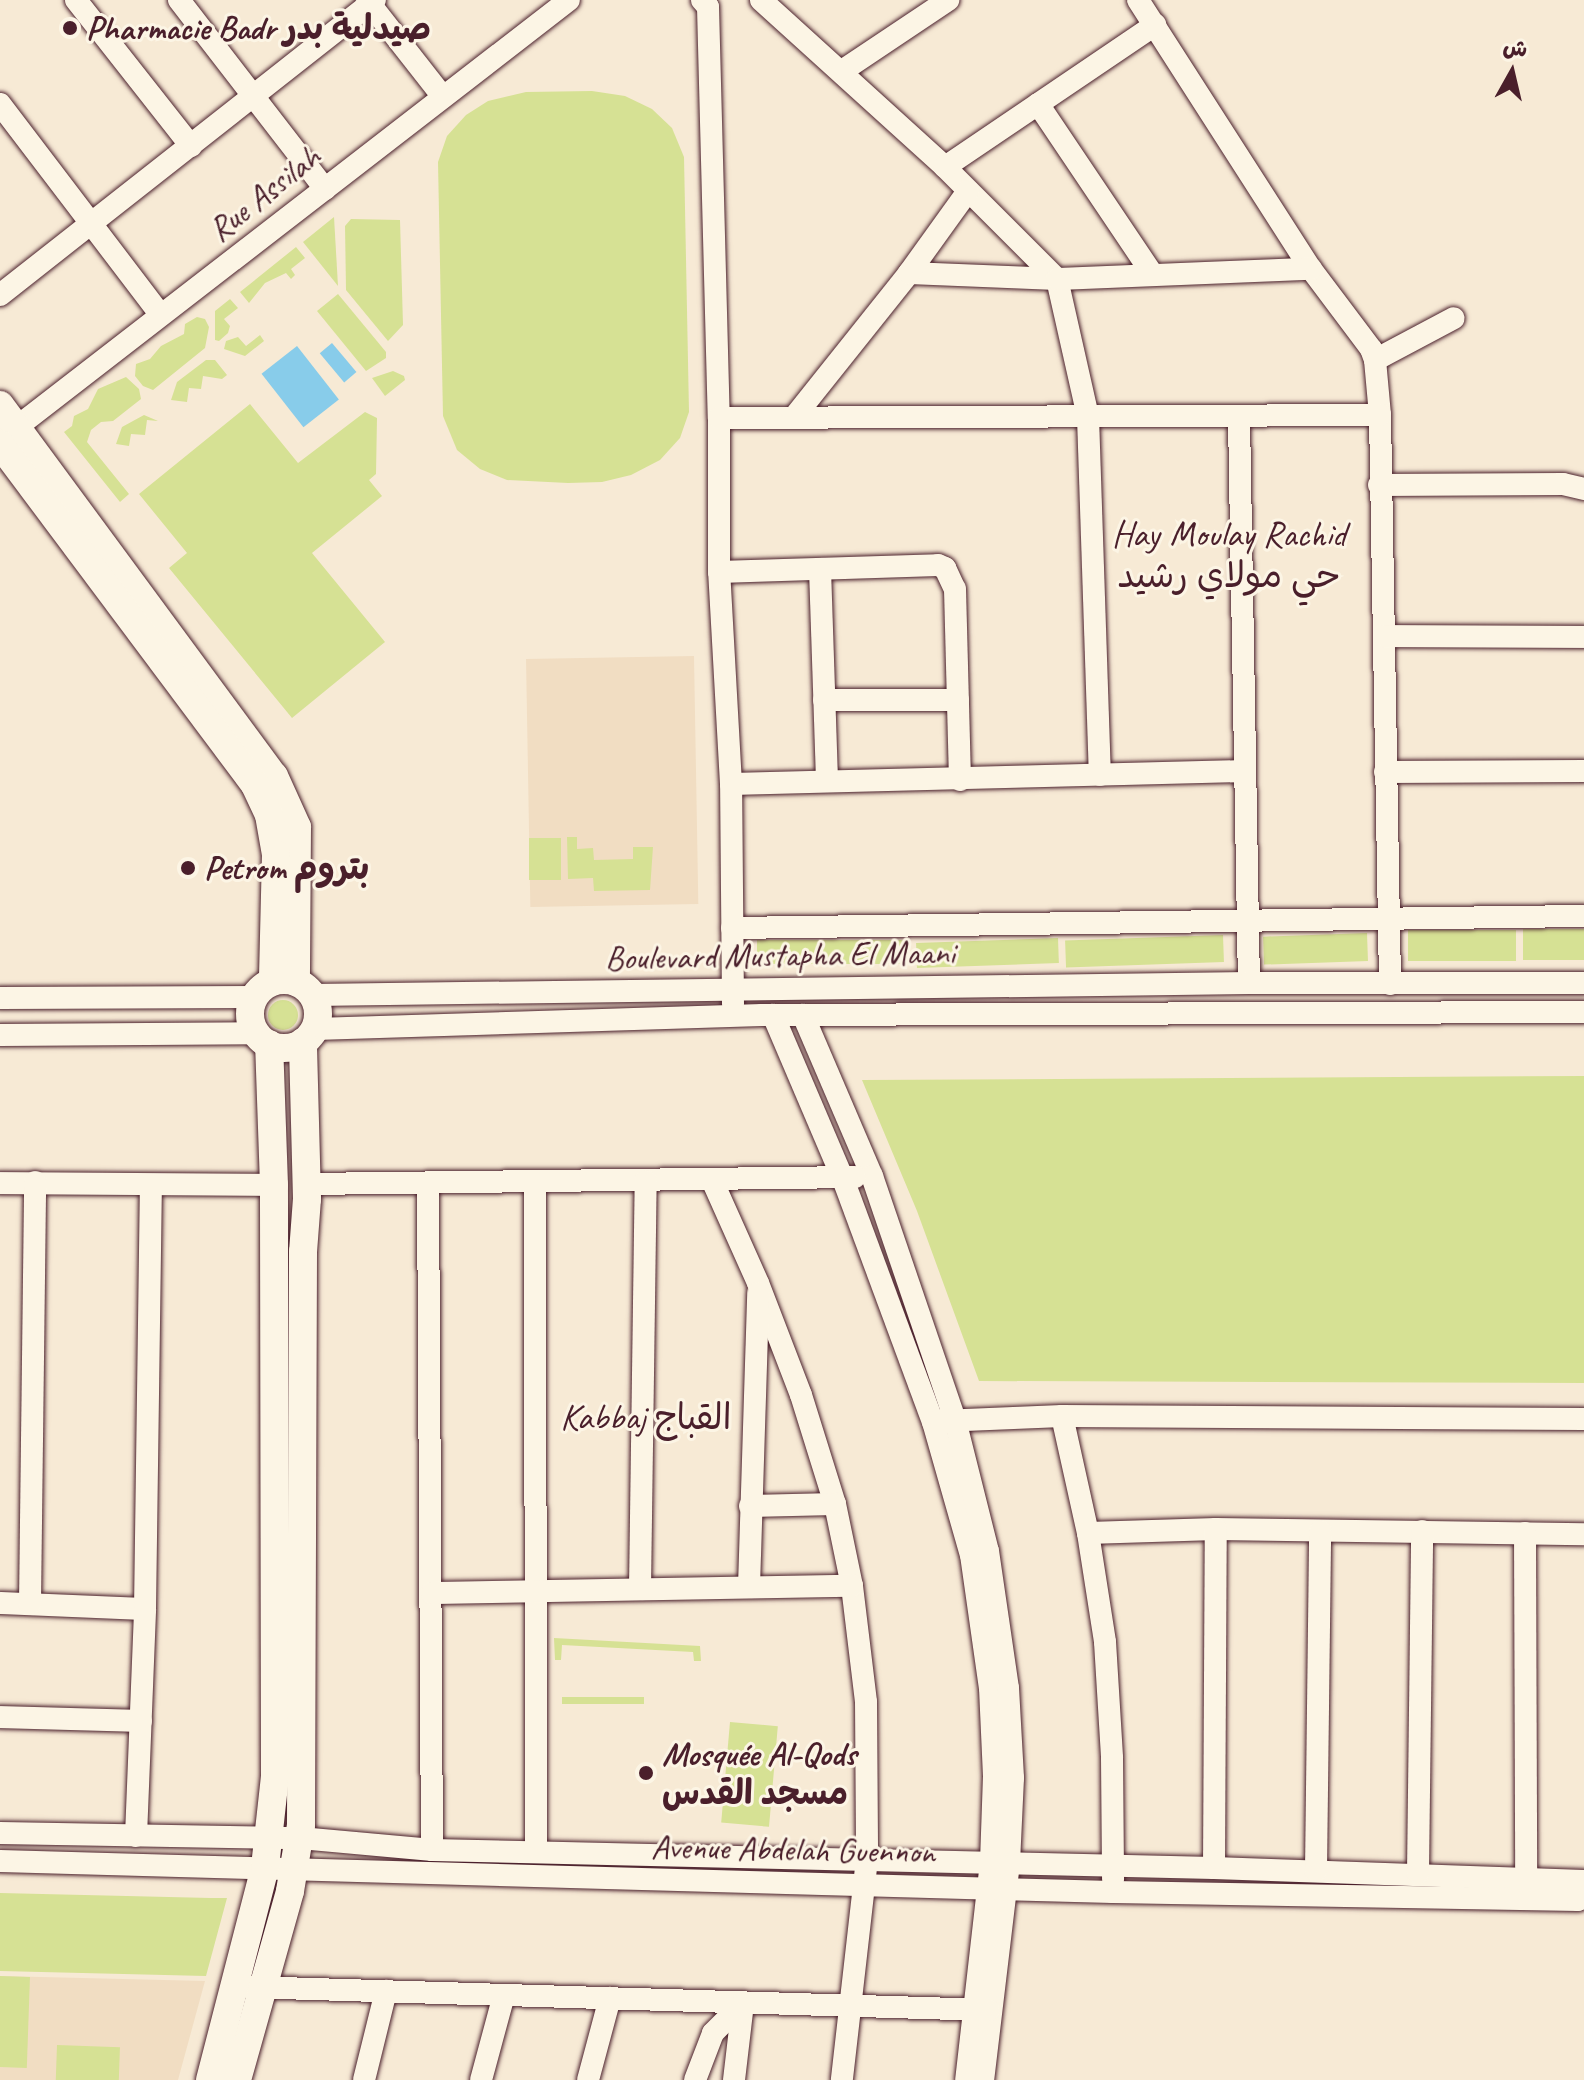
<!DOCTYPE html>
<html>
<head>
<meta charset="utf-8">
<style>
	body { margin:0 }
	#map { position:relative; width:1584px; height:2080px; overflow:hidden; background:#f7ead5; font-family:Caveat,"Playpen Sans Arabic",sans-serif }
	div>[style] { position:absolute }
	.built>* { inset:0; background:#f1ddc2; transform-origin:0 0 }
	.green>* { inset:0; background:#d6e194; transform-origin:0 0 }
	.round { border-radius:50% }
	.water>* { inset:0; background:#88ccea; transform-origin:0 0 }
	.roads { filter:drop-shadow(0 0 2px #4a1f2b) drop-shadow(0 0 2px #4a1f2b) }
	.minor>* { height:22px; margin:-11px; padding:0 11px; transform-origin:11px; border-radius:11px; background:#fcf5e5 }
	.major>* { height:28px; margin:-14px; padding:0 14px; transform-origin:14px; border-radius:14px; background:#fcf5e5 }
	.major>.ring { margin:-14px; padding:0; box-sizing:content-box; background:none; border:28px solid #fcf5e5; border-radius:50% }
	.dots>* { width:22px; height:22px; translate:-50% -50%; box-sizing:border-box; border:4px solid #fcf5e5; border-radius:50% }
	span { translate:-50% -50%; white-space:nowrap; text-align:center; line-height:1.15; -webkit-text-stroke:6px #fcf5e5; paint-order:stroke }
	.poi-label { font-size:34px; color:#4a1f2b; font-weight:700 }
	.left { translate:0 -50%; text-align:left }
	.street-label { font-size:34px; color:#4a1f2b }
	.neighbourhood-label { font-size:36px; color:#4a1f2b }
	.north { position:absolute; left:1472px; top:32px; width:80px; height:80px; -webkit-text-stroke:6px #fcf5e5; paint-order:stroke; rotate:8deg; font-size:22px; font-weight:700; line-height:32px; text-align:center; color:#4a1f2b }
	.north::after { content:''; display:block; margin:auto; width:28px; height:36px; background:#4a1f2b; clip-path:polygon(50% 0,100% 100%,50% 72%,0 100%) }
</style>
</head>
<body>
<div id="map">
	<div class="built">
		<i style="left:694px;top:656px;width:248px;height:168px;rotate:89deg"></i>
		<i style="clip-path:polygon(0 1976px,205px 1981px,178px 2080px,0 2080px)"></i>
	</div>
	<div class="green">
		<i style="clip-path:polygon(592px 91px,625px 96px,652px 109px,672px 128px,684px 157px,689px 412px,680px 438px,660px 460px,631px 475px,602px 482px,568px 483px,507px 480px,480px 469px,457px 450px,443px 416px,438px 162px,447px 136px,466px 115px,488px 101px,526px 92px)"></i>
		<i style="clip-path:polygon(334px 217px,338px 286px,303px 242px)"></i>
		<i style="clip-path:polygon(351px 219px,400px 220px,403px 325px,388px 341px,346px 290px,345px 226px)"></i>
		<i style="clip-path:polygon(296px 247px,305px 258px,291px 269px,295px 275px,291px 279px,286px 273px,265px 283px,249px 303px,240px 292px)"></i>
		<i style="clip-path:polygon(338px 294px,386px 352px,386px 358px,366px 371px,317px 311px)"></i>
		<i style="clip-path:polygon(230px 299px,238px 308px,224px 319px,230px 326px,228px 333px,219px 341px,215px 340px,215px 311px)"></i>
		<i style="clip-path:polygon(197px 317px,205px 319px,209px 327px,205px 348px,153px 390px,143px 386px,135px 376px,136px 364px,150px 359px,161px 346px,184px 334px,185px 324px)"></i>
		<i style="clip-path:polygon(260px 335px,264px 341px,245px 356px,224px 349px,226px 341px,238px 337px,246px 346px)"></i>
		<i style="clip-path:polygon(206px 360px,215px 360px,227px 375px,222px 379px,203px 376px,201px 389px,189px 388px,187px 402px,171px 400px,177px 382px)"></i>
		<i style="clip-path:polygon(393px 371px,404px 376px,405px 380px,385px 396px,372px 378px)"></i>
		<i style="clip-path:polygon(126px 377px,139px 389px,141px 399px,113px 421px,101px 422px,91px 430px,87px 442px,129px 494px,120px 502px,64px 432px,72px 426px,74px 416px,88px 409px,98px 389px)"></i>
		<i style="clip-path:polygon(250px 404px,298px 463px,365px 412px,377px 418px,376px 474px,369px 480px,382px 496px,312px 553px,385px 642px,292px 718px,169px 568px,187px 553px,139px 494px)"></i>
		<i style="clip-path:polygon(144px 415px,158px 421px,147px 420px,145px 435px,131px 434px,129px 446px,116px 444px,122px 427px)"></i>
		<i style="clip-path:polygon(567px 837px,577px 837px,577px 849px,593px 848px,594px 860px,633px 859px,633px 847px,653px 847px,650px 890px,594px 891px,593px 878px,568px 879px)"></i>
		<i style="left:529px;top:838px;width:32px;height:42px"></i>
		<i style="left:1584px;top:929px;width:31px;height:61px;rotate:90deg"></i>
		<i style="left:1516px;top:930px;width:31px;height:108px;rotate:90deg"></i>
		<i style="left:1367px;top:933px;width:28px;height:104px;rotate:88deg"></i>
		<i style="left:1223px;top:935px;width:27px;height:158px;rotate:88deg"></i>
		<i style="left:1058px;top:938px;width:25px;height:142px;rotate:88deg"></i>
		<i style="left:908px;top:940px;width:24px;height:151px;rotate:90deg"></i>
		<i class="round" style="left:268px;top:1000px;width:30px;height:30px"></i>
		<i style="clip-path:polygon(1584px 1076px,1584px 1383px,979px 1381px,917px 1211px,862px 1080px)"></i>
		<i style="clip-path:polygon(554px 1638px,700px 1646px,701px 1661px,694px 1661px,693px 1652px,562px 1645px,561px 1660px,555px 1660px)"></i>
		<i style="left:644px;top:1697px;width:7px;height:82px;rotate:90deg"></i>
		<i style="left:730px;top:1722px;width:48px;height:101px;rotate:5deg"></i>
		<i style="clip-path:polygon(0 1893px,211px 1898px,227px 1898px,206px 1976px,0 1971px)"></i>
		<i style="left:0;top:1976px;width:30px;height:91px;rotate:2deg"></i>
		<i style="left:57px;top:2045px;width:63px;height:35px;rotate:2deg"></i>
	</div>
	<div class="water">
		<i style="left:332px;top:343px;width:38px;height:16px;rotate:50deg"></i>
		<i style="left:297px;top:346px;width:68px;height:45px;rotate:52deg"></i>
	</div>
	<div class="roads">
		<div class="minor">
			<i style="left:76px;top:0;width:186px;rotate:51.8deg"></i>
			<i style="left:179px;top:0;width:239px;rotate:52.3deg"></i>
			<i style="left:367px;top:0;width:123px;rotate:51.9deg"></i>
			<i style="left:702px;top:0;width:9px;rotate:49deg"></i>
			<i style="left:708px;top:7px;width:411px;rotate:88.5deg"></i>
			<i style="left:761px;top:0;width:248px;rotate:42.2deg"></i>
			<i style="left:945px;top:167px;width:158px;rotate:45deg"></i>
			<i style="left:1057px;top:279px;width:141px;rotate:77.3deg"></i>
			<i style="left:1088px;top:417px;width:358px;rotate:88.1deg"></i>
			<i style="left:1138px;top:0;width:320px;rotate:57.3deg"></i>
			<i style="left:1311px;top:269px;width:100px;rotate:53.1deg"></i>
			<i style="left:1371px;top:349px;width:12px;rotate:70deg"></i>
			<i style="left:1375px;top:360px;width:55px;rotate:84.8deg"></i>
			<i style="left:1380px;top:415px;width:569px;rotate:88.99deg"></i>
			<i style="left:842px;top:71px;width:128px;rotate:-33.8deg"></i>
			<i style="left:0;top:104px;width:265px;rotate:52.7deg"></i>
			<i style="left:1038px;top:104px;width:206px;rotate:56.1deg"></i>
			<i style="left:945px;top:167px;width:254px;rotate:-34.1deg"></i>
			<i style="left:909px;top:273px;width:148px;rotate:2.3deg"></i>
			<i style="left:1057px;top:279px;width:254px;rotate:-2.3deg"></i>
			<i style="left:0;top:295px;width:477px;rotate:-38.2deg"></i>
			<i style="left:1375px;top:360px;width:89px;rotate:-28deg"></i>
			<i style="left:795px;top:416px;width:183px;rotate:-51.4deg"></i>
			<i style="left:909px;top:273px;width:101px;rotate:-54.3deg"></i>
			<i style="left:1239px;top:418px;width:565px;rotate:88.99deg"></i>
			<i style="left:4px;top:437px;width:714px;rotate:-37.72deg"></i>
			<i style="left:1379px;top:485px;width:184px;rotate:-0.3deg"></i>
			<i style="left:1563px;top:484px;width:22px;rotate:13deg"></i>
			<i style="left:820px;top:569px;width:212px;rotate:88.1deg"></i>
			<i style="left:719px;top:572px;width:219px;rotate:-1.8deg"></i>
			<i style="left:938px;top:565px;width:8px;rotate:23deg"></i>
			<i style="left:945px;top:568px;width:23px;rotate:65deg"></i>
			<i style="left:955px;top:589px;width:191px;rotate:88.5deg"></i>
			<i style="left:1384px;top:636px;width:200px;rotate:0.3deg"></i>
			<i style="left:824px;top:700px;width:134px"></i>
			<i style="left:1385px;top:772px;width:199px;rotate:-0.3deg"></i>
			<i style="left:731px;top:784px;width:513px;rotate:-1.45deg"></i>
			<i style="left:732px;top:928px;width:852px;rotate:-0.81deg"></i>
			<i style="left:313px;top:995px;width:936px;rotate:-0.73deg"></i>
			<i style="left:1249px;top:983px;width:335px"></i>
			<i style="left:0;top:998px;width:254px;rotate:-0.2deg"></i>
			<i style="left:733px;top:1004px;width:220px;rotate:-90.5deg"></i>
			<i style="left:731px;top:784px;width:212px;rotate:-93.2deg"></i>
			<i style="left:719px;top:572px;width:154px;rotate:-90deg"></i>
			<i style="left:719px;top:418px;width:661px;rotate:-0.26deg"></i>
			<i style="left:773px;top:1015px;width:178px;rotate:66.9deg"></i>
			<i style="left:843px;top:1179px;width:259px;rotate:69.7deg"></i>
			<i style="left:933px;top:1422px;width:138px;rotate:74.1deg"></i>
			<i style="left:971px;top:1555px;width:134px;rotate:81.9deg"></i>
			<i style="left:990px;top:1688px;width:88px;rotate:87.4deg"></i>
			<i style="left:994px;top:1776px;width:86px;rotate:92deg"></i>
			<i style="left:991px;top:1862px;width:219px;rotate:96.5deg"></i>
			<i style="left:803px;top:1015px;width:175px;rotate:66.8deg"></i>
			<i style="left:872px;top:1176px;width:258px;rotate:71.2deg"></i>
			<i style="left:955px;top:1420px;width:135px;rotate:75.9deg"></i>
			<i style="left:988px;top:1551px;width:138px;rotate:81.7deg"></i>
			<i style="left:1008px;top:1688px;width:90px;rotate:86.8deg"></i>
			<i style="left:1013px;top:1778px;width:85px;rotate:92.7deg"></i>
			<i style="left:1009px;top:1863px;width:219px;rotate:96.8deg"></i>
			<i style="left:315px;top:1029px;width:447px;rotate:-1.8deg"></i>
			<i style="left:762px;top:1015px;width:822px;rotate:-0.21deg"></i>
			<i style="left:0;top:1035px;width:256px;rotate:-0.4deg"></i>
			<i style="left:712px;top:1180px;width:113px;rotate:65.9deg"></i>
			<i style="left:758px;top:1283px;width:120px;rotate:69deg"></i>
			<i style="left:801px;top:1395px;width:114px;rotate:72.7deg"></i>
			<i style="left:835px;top:1504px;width:84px;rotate:78.3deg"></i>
			<i style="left:852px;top:1586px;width:117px;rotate:83.1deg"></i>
			<i style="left:866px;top:1702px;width:157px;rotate:89.6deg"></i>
			<i style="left:867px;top:1859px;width:222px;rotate:96.5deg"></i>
			<i style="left:535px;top:1182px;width:670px;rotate:89.91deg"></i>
			<i style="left:0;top:1183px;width:274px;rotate:0.4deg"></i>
			<i style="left:428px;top:1183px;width:667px;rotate:89.66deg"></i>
			<i style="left:307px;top:1184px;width:548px;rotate:-0.73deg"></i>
			<i style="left:1062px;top:1416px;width:120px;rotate:77.5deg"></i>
			<i style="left:1088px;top:1533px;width:110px;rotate:81.1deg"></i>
			<i style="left:1105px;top:1642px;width:116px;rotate:86.5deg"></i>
			<i style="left:1112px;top:1758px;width:121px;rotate:89.5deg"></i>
			<i style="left:941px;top:1421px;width:121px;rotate:-2.4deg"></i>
			<i style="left:1062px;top:1416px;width:522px;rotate:0.33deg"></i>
			<i style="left:750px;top:1506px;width:85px;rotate:-1.3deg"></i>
			<i style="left:1088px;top:1533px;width:128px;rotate:-1.8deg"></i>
			<i style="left:1216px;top:1529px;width:368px;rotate:0.8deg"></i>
			<i style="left:1525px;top:1533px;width:343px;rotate:89.8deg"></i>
			<i style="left:749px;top:1587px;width:294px;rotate:-88.2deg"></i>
			<i style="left:640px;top:1589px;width:408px;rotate:-89.2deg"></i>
			<i style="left:432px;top:1593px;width:420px;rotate:-1deg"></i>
			<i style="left:0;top:1603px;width:145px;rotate:2.4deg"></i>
			<i style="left:30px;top:1604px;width:422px;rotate:-89.3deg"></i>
			<i style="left:0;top:1717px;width:141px;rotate:1.6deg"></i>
			<i style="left:0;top:1833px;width:300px;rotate:1deg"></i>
			<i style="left:300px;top:1838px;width:133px;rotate:5.2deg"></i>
			<i style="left:432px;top:1850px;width:782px;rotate:1.32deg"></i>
			<i style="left:1214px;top:1868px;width:370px;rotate:2deg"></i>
			<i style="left:136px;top:1836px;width:227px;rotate:-87.7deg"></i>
			<i style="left:145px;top:1609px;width:423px;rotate:-89.2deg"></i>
			<i style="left:0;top:1861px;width:1113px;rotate:1.6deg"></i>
			<i style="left:1113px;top:1892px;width:465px;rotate:1deg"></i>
			<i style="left:1578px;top:1900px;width:7px;rotate:-27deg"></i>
			<i style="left:1214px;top:1868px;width:339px;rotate:-89.7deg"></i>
			<i style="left:1316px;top:1871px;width:340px;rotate:-89.3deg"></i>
			<i style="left:1418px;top:1873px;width:342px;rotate:-89.3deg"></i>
			<i style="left:248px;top:1987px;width:741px;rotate:1.78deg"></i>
			<i style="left:364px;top:2080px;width:92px;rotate:-76.1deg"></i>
			<i style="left:481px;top:2080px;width:88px;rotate:-74.9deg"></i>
			<i style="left:588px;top:2080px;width:85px;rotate:-75deg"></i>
			<i style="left:695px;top:2080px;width:50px;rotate:-69deg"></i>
			<i style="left:713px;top:2033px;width:42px;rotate:-45deg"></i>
			<i style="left:734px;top:2080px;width:78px;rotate:-83.3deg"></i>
		</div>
		<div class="major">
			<i style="left:0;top:405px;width:461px;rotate:53.6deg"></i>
			<i style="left:274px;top:776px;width:56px;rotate:65.7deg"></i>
			<i style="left:297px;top:827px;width:155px;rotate:90.4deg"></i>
			<i style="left:0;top:444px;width:426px;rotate:53.2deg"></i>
			<i style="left:255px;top:785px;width:33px;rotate:65deg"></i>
			<i style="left:269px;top:815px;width:40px;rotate:80deg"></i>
			<i style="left:276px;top:854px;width:127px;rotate:91.4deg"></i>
			<i class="ring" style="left:250px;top:980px;width:40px;height:40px"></i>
			<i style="left:210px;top:2080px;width:220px;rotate:-75.5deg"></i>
			<i style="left:265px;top:1867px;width:91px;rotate:-83.7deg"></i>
			<i style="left:275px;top:1777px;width:592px;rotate:-90.1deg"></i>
			<i style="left:274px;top:1185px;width:141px;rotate:-92deg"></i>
			<i style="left:237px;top:2080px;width:196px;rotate:-74.3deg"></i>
			<i style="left:290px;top:1891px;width:67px;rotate:-80.5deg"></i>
			<i style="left:301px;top:1825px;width:573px;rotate:-89.8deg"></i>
			<i style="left:303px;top:1252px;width:53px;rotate:-85.7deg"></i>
			<i style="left:307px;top:1199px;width:157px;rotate:-91.5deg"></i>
		</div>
	</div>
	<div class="dots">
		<i style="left:70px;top:28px;background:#4a1f2b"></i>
		<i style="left:188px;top:868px;background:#4a1f2b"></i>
		<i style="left:646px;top:1773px;background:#4a1f2b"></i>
	</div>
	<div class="poi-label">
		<span class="left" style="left:86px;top:28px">Pharmacie Badr صيدلية بدر</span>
		<span class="left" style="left:204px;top:868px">Petrom بتروم</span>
		<span class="left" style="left:662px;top:1773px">Mosquée Al-Qods<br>مسجد القدس</span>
	</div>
	<div class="street-label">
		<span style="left:264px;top:193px;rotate:-38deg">Rue Assilah</span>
		<span style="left:780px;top:955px;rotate:-1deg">Boulevard Mustapha El Maani</span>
		<span style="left:793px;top:1849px;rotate:1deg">Avenue Abdelah Guennon</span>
	</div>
	<div class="neighbourhood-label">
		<span style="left:1229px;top:555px">Hay Moulay Rachid<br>حي مولاي رشيد</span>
		<span style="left:646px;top:1418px">Kabbaj القباج</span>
	</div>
	<div class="north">ش</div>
</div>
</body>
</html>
